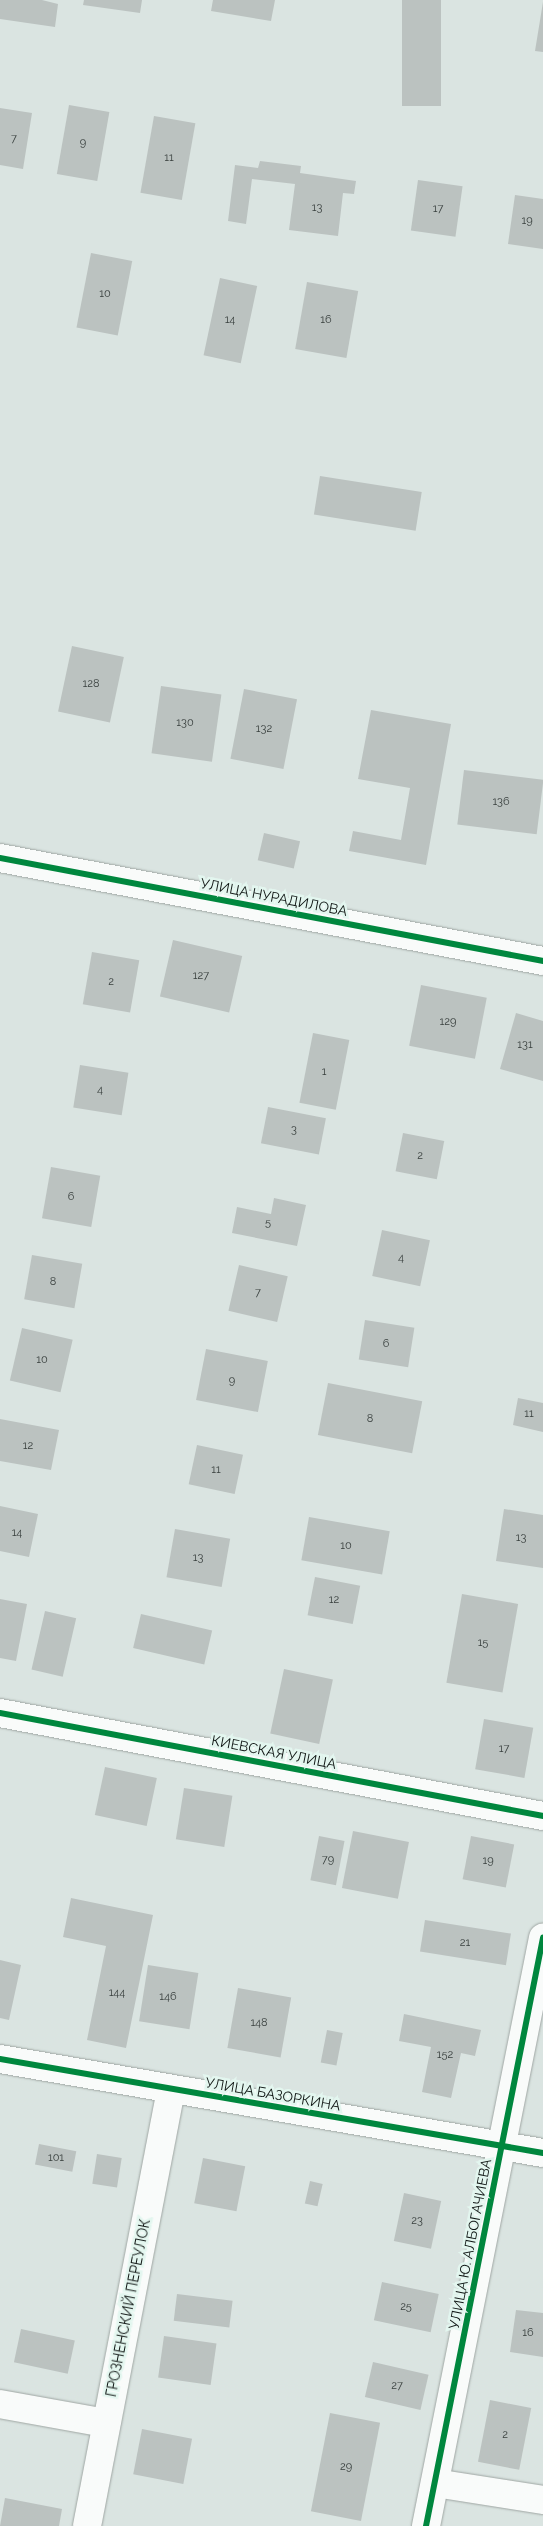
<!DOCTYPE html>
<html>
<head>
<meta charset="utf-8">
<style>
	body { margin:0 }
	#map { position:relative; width:543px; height:2526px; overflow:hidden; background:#dae4e1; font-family:Raleway,sans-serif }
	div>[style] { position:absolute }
	.building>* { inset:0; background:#bbc2c0; transform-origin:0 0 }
	.roads { filter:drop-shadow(0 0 1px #9fa6a3) drop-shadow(0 0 1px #9fa6a3) }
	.minor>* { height:28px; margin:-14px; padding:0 14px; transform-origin:14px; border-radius:14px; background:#f9fbfa }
	.cycleway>* { height:6px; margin:-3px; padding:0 3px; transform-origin:3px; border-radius:3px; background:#00873e }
	span { translate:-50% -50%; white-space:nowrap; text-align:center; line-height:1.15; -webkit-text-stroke:5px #e3f6ef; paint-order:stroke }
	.number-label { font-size:11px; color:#383f3d }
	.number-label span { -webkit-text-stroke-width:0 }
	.street-label { font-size:14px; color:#0d1311 }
</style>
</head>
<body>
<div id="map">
	<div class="building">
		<i style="clip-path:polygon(0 0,42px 0,58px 4px,55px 27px,0 19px)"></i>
		<i style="clip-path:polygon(84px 0,142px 0,140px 13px,83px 5px)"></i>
		<i style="clip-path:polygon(213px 0,275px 0,271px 21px,211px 11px)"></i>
		<i style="left:402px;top:0;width:39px;height:106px"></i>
		<i style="clip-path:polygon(543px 2px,543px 52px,535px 51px)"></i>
		<i style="left:69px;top:105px;width:41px;height:70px;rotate:10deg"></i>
		<i style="clip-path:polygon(0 108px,32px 113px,23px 169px,0 165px)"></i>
		<i style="left:154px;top:116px;width:42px;height:78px;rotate:10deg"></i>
		<i style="clip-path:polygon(260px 161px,301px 166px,300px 173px,356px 181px,354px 194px,343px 193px,338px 236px,289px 230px,295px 184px,252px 179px,246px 224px,228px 221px,235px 165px,258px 168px)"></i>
		<i style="left:418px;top:180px;width:45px;height:51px;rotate:8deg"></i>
		<i style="clip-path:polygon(515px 195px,543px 199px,543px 249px,508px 244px)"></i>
		<i style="left:91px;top:253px;width:42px;height:76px;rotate:11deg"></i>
		<i style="left:220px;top:278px;width:38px;height:79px;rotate:12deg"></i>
		<i style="left:307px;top:282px;width:52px;height:68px;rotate:10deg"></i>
		<i style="left:320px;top:476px;width:103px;height:39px;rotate:9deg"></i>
		<i style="left:72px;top:646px;width:53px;height:67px;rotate:12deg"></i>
		<i style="left:161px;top:686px;width:61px;height:68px;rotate:8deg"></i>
		<i style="left:244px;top:689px;width:54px;height:71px;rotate:11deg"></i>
		<i style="clip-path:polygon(371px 710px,451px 724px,426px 865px,349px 851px,353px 831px,401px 840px,410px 788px,358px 779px)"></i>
		<i style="left:464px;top:770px;width:80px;height:55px;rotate:7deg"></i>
		<i style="left:264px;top:833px;width:37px;height:28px;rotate:13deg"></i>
		<i style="left:173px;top:940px;width:71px;height:58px;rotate:13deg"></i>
		<i style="left:92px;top:952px;width:48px;height:53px;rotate:10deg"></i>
		<i style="left:421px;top:985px;width:67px;height:62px;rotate:11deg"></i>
		<i style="clip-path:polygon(516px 1013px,543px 1021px,543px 1081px,500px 1069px)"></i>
		<i style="left:313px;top:1033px;width:37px;height:71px;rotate:11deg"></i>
		<i style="left:80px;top:1065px;width:49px;height:43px;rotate:9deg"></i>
		<i style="left:268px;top:1107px;width:59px;height:37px;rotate:11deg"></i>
		<i style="left:403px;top:1133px;width:42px;height:39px;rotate:11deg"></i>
		<i style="left:51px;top:1167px;width:50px;height:52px;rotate:10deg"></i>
		<i style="clip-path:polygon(274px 1198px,306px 1205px,297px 1246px,232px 1233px,237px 1207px,271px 1214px)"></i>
		<i style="left:382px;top:1230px;width:49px;height:47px;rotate:12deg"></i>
		<i style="left:32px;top:1255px;width:51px;height:45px;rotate:10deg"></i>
		<i style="left:239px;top:1265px;width:50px;height:47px;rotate:13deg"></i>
		<i style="left:365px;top:1320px;width:50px;height:40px;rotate:9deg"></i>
		<i style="left:22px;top:1328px;width:52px;height:54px;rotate:13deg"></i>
		<i style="left:206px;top:1349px;width:63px;height:52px;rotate:11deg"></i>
		<i style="left:328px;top:1383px;width:96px;height:53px;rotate:11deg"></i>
		<i style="clip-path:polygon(518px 1398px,543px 1403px,543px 1432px,513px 1425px)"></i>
		<i style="clip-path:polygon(0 1419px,59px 1430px,51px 1470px,0 1461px)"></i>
		<i style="left:197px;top:1445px;width:47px;height:40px;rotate:12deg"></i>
		<i style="clip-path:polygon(0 1506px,38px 1514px,29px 1557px,0 1551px)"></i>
		<i style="clip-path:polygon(504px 1509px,543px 1515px,543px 1568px,496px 1561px)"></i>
		<i style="left:309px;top:1517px;width:82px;height:44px;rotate:10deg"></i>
		<i style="left:175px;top:1529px;width:56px;height:49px;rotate:10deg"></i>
		<i style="left:315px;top:1577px;width:46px;height:39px;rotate:11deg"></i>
		<i style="left:462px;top:1594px;width:57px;height:90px;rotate:10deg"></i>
		<i style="clip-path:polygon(0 1599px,27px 1604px,16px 1661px,0 1658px)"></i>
		<i style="left:45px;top:1611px;width:32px;height:60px;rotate:13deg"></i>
		<i style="left:141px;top:1614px;width:73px;height:35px;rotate:13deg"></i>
		<i style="left:284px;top:1669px;width:50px;height:66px;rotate:12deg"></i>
		<i style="left:484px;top:1719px;width:50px;height:51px;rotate:10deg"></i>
		<i style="left:105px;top:1767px;width:53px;height:49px;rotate:12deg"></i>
		<i style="left:184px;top:1788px;width:49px;height:52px;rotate:9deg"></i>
		<i style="left:353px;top:1831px;width:57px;height:58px;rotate:11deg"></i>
		<i style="left:319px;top:1836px;width:26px;height:45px;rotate:11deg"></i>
		<i style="left:471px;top:1836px;width:44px;height:44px;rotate:11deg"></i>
		<i style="clip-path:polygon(71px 1898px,153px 1915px,126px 2048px,87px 2040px,106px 1946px,63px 1937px)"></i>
		<i style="left:425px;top:1920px;width:87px;height:32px;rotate:9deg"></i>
		<i style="clip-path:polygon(0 1960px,21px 1965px,9px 2020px,0 2018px)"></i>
		<i style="left:148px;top:1965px;width:51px;height:57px;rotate:9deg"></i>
		<i style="left:238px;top:1988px;width:54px;height:61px;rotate:10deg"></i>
		<i style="clip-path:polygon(404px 2014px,481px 2030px,475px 2056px,461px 2053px,451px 2098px,422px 2092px,431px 2047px,399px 2041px)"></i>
		<i style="left:327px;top:2030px;width:16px;height:33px;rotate:11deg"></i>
		<i style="left:39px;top:2144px;width:38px;height:21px;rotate:11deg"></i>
		<i style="left:97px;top:2154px;width:25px;height:30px;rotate:9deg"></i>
		<i style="left:203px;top:2158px;width:43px;height:46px;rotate:11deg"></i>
		<i style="left:310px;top:2181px;width:13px;height:23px;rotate:13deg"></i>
		<i style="left:404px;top:2193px;width:38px;height:49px;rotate:12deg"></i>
		<i style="left:382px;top:2282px;width:58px;height:39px;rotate:12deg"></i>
		<i style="left:177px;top:2294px;width:56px;height:27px;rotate:7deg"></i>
		<i style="clip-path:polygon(516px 2310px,543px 2313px,543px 2357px,510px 2352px)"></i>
		<i style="left:21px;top:2329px;width:55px;height:34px;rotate:12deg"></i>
		<i style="left:164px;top:2336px;width:53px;height:42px;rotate:8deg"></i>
		<i style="left:373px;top:2362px;width:57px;height:36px;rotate:13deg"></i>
		<i style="left:490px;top:2400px;width:42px;height:63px;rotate:11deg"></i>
		<i style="left:330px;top:2413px;width:51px;height:100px;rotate:11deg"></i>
		<i style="left:142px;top:2429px;width:51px;height:46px;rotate:11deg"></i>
		<i style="clip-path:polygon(5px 2498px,62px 2509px,59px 2526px,0 2526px)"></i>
	</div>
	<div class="roads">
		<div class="minor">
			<i style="left:0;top:858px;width:553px;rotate:10.74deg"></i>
			<i style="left:0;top:1713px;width:553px;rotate:10.74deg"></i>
			<i style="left:0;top:2059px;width:551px;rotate:9.82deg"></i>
			<i style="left:0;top:2404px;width:108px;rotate:10.2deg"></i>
			<i style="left:435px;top:2483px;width:109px;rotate:8.9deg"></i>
			<i style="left:87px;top:2526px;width:444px;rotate:-79.1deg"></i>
			<i style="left:426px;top:2526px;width:600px;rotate:-78.75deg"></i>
		</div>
	</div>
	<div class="cycleway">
		<i style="left:0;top:858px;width:553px;rotate:10.74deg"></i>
		<i style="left:0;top:1713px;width:553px;rotate:10.74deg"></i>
		<i style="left:0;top:2059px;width:551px;rotate:9.82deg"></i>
		<i style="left:426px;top:2526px;width:600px;rotate:-78.75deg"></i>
	</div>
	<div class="number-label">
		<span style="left:14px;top:139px">7</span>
		<span style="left:83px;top:143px">9</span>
		<span style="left:169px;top:158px">11</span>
		<span style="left:317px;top:208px">13</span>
		<span style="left:438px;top:209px">17</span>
		<span style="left:527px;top:221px">19</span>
		<span style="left:105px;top:294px">10</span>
		<span style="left:230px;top:320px">14</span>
		<span style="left:326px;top:320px">16</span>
		<span style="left:91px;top:684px">128</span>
		<span style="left:185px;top:723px">130</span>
		<span style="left:264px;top:729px">132</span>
		<span style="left:501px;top:802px">136</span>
		<span style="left:201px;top:976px">127</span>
		<span style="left:111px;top:982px">2</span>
		<span style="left:448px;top:1022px">129</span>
		<span style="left:525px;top:1045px">131</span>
		<span style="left:324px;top:1072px">1</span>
		<span style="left:100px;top:1090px">4</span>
		<span style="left:294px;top:1130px">3</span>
		<span style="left:420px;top:1156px">2</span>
		<span style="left:71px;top:1197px">6</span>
		<span style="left:268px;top:1223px">5</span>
		<span style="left:401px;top:1258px">4</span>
		<span style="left:53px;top:1282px">8</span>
		<span style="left:258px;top:1293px">7</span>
		<span style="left:386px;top:1344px">6</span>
		<span style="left:42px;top:1360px">10</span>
		<span style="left:232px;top:1381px">9</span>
		<span style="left:529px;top:1414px">11</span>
		<span style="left:370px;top:1419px">8</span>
		<span style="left:28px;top:1446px">12</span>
		<span style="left:216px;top:1470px">11</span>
		<span style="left:17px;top:1533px">14</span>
		<span style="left:521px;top:1538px">13</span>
		<span style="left:346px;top:1546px">10</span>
		<span style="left:198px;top:1558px">13</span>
		<span style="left:334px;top:1600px">12</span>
		<span style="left:483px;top:1643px">15</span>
		<span style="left:504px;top:1749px">17</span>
		<span style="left:328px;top:1860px">79</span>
		<span style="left:488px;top:1861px">19</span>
		<span style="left:465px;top:1943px">21</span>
		<span style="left:117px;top:1993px">144</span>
		<span style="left:168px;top:1997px">146</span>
		<span style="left:259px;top:2023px">148</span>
		<span style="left:445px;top:2055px">152</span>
		<span style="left:56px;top:2158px">101</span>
		<span style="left:417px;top:2221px">23</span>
		<span style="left:406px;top:2307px">25</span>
		<span style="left:528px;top:2333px">16</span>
		<span style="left:397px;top:2386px">27</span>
		<span style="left:505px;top:2435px">2</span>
		<span style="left:346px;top:2467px">29</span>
	</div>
	<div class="street-label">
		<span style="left:274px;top:897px;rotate:11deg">УЛИЦА НУРАДИЛОВА</span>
		<span style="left:274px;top:1752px;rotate:11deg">КИЕВСКАЯ УЛИЦА</span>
		<span style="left:273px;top:2094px;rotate:10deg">УЛИЦА БАЗОРКИНА</span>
		<span style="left:470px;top:2244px;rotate:-79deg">УЛИЦА Ю. АЛБОГАЧИЕВА</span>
		<span style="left:128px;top:2308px;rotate:-79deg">ГРОЗНЕНСКИЙ ПЕРЕУЛОК</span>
	</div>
</div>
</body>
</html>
